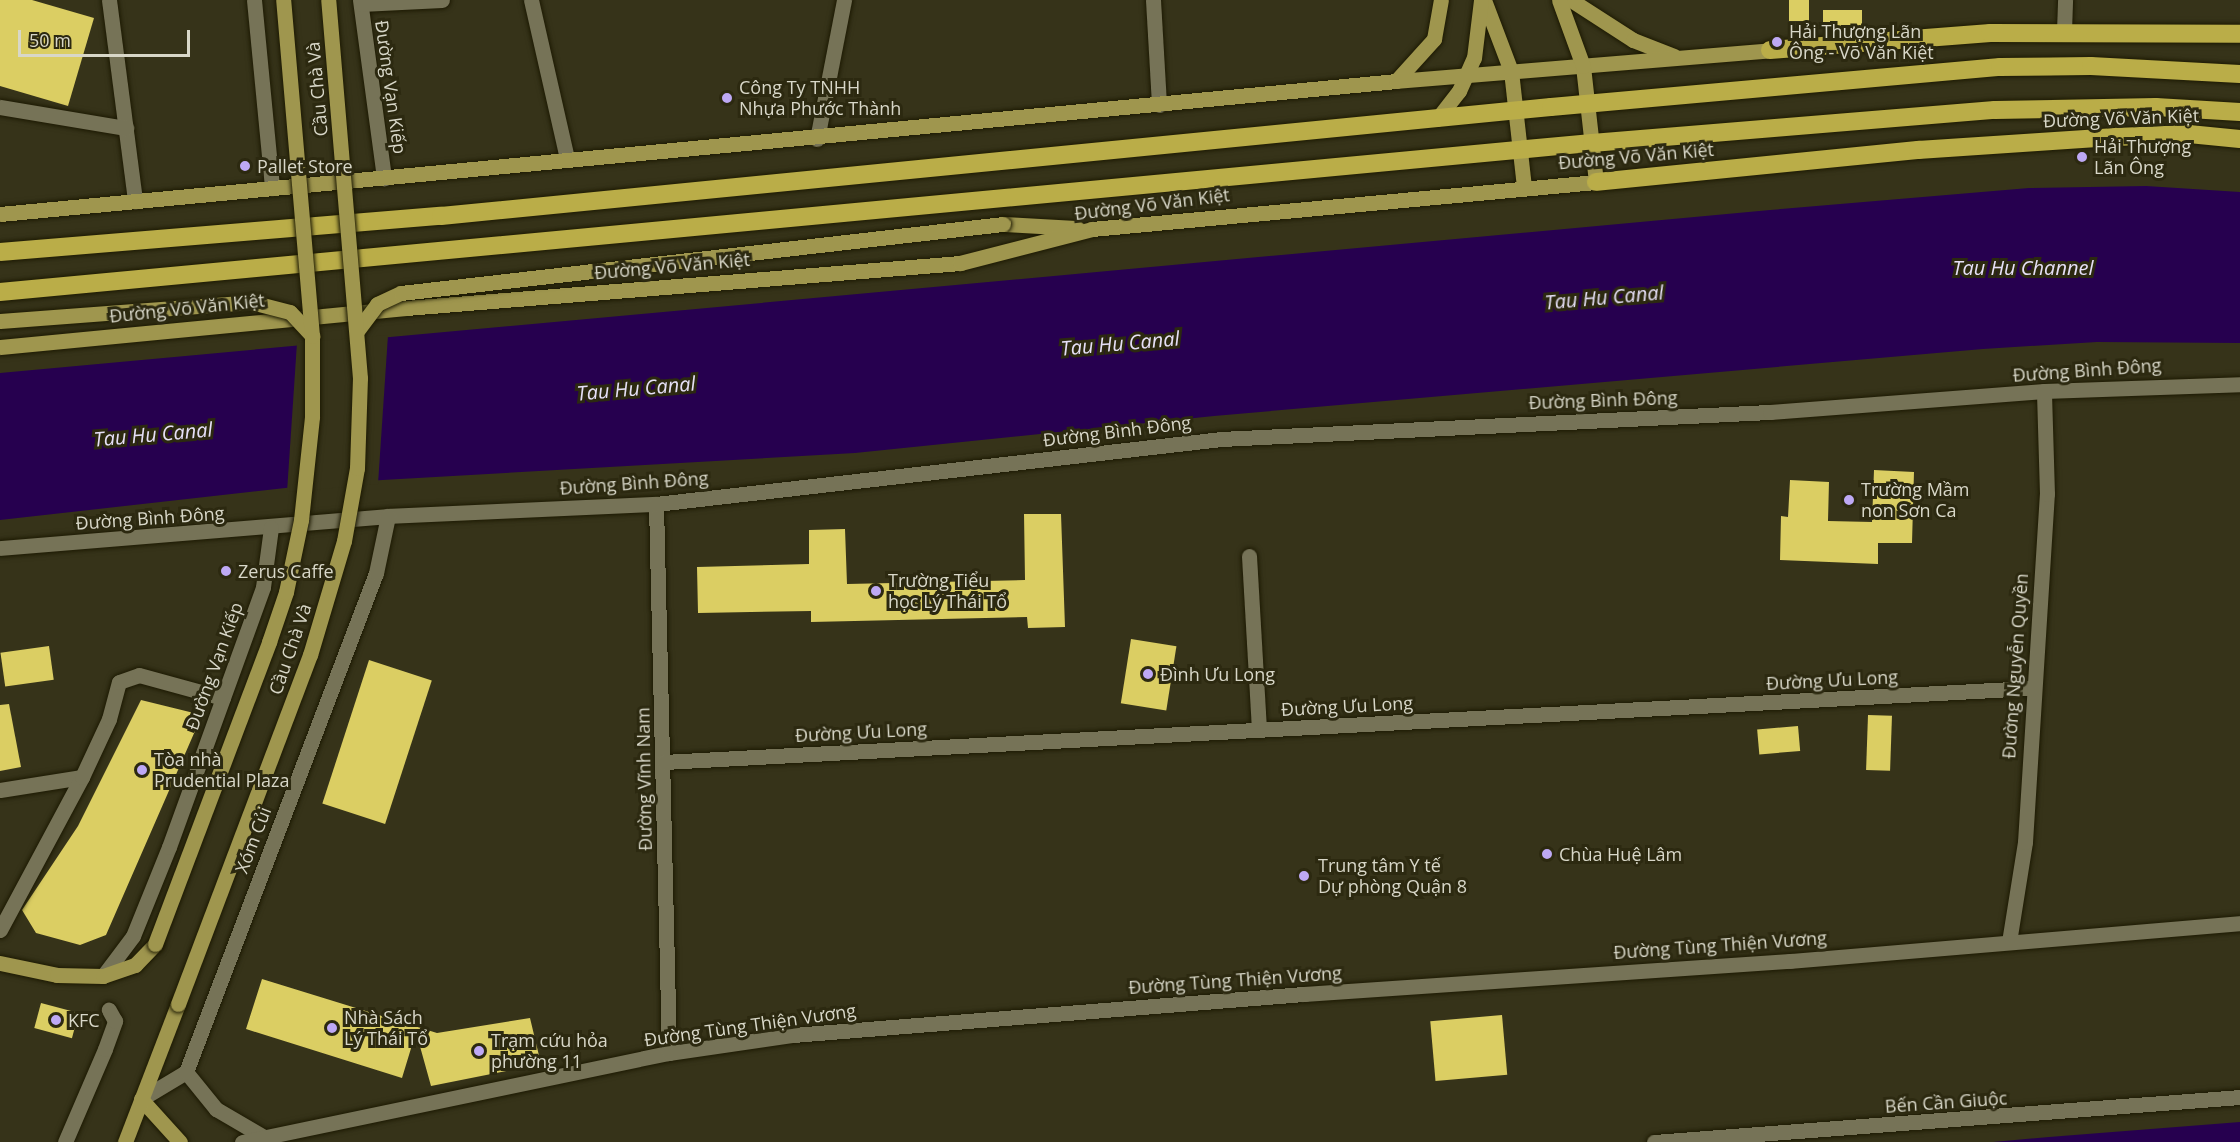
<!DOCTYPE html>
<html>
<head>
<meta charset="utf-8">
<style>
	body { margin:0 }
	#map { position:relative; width:2240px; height:1142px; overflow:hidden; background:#363319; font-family:"Open Sans",sans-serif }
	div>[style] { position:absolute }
	.water>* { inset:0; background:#26004f }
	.pier>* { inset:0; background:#363319 }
	.building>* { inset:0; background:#dbce63; transform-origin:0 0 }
	.roads { filter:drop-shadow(0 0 2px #1d1a03) drop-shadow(0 0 2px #1d1a03) }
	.minor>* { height:15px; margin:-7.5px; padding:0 7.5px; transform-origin:7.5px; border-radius:7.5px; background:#767357 }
	.major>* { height:15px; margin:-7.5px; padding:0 7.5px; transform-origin:7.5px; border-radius:7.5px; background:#9f964e }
	.highway>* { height:18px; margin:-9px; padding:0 9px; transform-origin:9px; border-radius:9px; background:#baad48 }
	.bridges { filter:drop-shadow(0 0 2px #1d1a03) drop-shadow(0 0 2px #1d1a03) }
	.major-bridge>* { height:15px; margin:-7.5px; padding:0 7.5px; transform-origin:7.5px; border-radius:7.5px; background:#9f964e }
	.dots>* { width:16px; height:16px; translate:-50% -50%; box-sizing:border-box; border:3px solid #2c2910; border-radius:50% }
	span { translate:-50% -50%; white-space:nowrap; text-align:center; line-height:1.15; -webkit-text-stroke:6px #2c2910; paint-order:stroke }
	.poi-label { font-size:18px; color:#d8d7c8 }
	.left { translate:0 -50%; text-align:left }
	.street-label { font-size:18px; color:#d8d7c8 }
	.water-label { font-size:20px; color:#e6e0f7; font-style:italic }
	.scale { position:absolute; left:18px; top:30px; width:172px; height:27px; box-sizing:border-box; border:3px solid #d8d7c8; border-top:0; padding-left:8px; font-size:18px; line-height:21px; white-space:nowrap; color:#d8d7c8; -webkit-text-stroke:4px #2c2910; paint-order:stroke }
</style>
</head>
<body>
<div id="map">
	<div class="water">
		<i style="clip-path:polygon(2146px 186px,2240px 192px,2240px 343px,2097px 342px,1983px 349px,1214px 416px,855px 453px,330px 483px,0 520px,0 373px,1770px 210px,2029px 188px)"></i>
		<i style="clip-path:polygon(2240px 1122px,2240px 1142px,1993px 1142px,2049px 1137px)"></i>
	</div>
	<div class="pier">
		<i style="clip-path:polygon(388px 335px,378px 484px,287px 492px,297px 343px)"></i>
	</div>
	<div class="building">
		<i style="clip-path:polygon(0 0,32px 0,94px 18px,68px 106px,0 86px)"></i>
		<i style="left:1789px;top:0;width:20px;height:21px"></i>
		<i style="left:1823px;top:10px;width:39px;height:17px"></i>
		<i style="clip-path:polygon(1874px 470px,1914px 472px,1912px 543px,1878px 543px,1878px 564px,1780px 560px,1781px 516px,1788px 517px,1790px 480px,1829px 482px,1828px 521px,1872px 522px)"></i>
		<i style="clip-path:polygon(1024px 514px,1061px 514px,1065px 627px,1028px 628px,1027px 617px,811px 622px,811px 611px,698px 613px,697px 567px,809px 564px,809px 530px,845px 529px,847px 584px,1025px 580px)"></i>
		<i style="left:1131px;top:639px;width:46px;height:65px;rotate:9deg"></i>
		<i style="left:49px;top:646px;width:34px;height:49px;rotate:82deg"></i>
		<i style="left:369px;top:660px;width:66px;height:151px;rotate:18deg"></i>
		<i style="clip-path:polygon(141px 700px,202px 715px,106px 935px,80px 945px,36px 933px,22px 910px,78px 826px)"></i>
		<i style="clip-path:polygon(9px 704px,21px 767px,0 771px,0 705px)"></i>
		<i style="left:1868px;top:715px;width:24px;height:55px;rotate:2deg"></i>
		<i style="left:1798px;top:726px;width:25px;height:41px;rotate:85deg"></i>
		<i style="clip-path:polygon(262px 979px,437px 1033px,530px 1018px,541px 1064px,431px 1086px,416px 1032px,402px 1078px,246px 1029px)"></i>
		<i style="left:41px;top:1003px;width:39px;height:26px;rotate:15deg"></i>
		<i style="left:1502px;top:1015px;width:60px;height:72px;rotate:85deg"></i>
	</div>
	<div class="roads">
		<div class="minor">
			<i style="left:109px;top:0;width:203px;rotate:82.6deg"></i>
			<i style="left:254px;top:0;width:189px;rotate:84.5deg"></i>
			<i style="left:360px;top:0;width:180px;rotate:82.3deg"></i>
			<i style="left:531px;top:0;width:163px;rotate:77.2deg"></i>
			<i style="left:1153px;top:0;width:105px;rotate:86.7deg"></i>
			<i style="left:361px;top:4px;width:81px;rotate:-2.8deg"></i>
			<i style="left:2064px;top:31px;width:31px;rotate:-88deg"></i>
			<i style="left:0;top:107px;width:128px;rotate:9.5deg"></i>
			<i style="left:817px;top:139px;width:142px;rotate:-79deg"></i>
			<i style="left:656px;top:504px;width:549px;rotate:88.64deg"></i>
			<i style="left:0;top:548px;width:389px;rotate:-4.7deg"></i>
			<i style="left:388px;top:516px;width:268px;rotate:-2.6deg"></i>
			<i style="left:656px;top:504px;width:569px;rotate:-6.56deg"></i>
			<i style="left:1221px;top:439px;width:550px;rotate:-2.82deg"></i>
			<i style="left:1770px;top:412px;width:275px;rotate:-4.4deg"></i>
			<i style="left:2044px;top:391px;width:196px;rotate:-2deg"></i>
			<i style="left:1249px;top:556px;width:174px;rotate:86.7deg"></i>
			<i style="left:664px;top:762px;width:1370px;rotate:-3.1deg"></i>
			<i style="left:0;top:790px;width:83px;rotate:-9deg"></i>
			<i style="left:0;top:930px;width:174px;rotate:-61.8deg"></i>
			<i style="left:82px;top:777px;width:64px;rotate:-65deg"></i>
			<i style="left:109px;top:719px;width:38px;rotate:-75deg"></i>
			<i style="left:119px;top:682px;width:21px;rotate:-19deg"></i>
			<i style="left:139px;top:675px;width:87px;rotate:15.3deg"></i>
			<i style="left:2009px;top:942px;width:101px;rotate:-80.9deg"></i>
			<i style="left:2025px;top:842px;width:349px;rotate:-86.4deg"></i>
			<i style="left:2047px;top:494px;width:103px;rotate:-91.7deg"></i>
			<i style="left:103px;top:976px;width:50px;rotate:-53.1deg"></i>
			<i style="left:133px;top:936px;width:96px;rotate:-68deg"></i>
			<i style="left:169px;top:847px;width:276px;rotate:-70.1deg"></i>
			<i style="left:263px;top:587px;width:60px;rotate:-82.3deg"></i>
			<i style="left:186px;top:1072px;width:48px;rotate:51deg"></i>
			<i style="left:216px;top:1109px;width:56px;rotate:30.3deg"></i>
			<i style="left:141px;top:1099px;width:52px;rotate:-31deg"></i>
			<i style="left:186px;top:1072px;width:534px;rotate:-69.16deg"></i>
			<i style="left:376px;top:573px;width:58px;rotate:-78.1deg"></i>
			<i style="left:65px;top:1142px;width:101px;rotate:-66.7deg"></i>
			<i style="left:105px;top:1049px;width:30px;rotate:-70deg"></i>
			<i style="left:115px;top:1021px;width:13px;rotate:-119deg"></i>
			<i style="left:242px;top:1142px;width:436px;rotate:-11.8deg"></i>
			<i style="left:669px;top:1053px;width:125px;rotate:-8.3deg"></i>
			<i style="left:793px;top:1035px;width:513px;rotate:-4.59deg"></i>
			<i style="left:1304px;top:994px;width:487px;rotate:-3.9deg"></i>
			<i style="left:1790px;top:961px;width:452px;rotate:-4.8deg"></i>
			<i style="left:1654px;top:1142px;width:588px;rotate:-4.39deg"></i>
		</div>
		<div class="major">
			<i style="left:1484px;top:0;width:76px;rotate:69.2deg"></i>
			<i style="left:1511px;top:71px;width:117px;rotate:83.6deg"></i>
			<i style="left:1571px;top:0;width:74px;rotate:32.8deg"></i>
			<i style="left:1633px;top:40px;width:44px;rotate:21.3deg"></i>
			<i style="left:1396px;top:81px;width:57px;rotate:-47.9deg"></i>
			<i style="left:1434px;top:39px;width:40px;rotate:-80deg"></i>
			<i style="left:1437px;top:119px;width:36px;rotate:-52deg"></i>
			<i style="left:1459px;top:91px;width:36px;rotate:-66deg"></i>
			<i style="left:1474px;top:58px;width:58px;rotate:-83.1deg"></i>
			<i style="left:0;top:214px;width:1402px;rotate:-5.44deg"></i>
			<i style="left:1396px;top:81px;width:375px;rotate:-4.7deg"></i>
			<i style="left:1003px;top:224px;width:74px;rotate:3.1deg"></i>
			<i style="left:0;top:347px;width:408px;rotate:-5.5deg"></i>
			<i style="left:406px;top:308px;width:556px;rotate:-4.64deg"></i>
			<i style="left:960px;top:263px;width:136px;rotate:-14.4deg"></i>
			<i style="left:1092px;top:229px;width:506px;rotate:-5.33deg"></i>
			<i style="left:1596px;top:182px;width:117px;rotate:-96.4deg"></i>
			<i style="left:1583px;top:66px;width:70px;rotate:-110deg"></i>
			<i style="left:0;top:963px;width:58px;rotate:11.9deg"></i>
			<i style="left:57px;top:975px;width:46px;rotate:1.2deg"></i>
			<i style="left:103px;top:976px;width:34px;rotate:-19deg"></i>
			<i style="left:135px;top:965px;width:29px;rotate:-46deg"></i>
			<i style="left:141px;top:1099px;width:58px;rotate:47.8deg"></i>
			<i style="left:125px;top:1142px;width:148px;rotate:-69deg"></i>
		</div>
		<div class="highway">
			<i style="left:1770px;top:50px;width:221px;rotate:-4.4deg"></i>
			<i style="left:1990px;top:33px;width:250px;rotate:0.2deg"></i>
			<i style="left:1596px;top:182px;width:324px;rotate:-5.7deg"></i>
			<i style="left:1918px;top:150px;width:198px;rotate:-3.8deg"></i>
			<i style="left:2116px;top:137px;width:73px;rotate:-2.4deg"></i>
			<i style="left:2189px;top:134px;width:51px;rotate:5.6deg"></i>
			<i style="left:0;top:252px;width:442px;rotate:-4.7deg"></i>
			<i style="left:441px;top:216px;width:1115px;rotate:-5.61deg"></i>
			<i style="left:1551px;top:107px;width:451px;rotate:-5.1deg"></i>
			<i style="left:2000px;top:67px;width:91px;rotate:-0.6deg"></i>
			<i style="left:2091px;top:66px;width:149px;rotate:3.1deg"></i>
			<i style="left:0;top:292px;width:1599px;rotate:-5.35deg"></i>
			<i style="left:1592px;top:143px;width:404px;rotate:-4.7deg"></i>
			<i style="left:1995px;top:110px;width:161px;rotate:-1.1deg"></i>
			<i style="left:2156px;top:107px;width:84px;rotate:3.4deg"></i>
		</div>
	</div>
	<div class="bridges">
		<div class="major-bridge">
			<i style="left:0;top:321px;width:252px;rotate:-4.3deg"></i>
			<i style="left:251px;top:302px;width:40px;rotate:14.4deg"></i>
			<i style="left:290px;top:312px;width:33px;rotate:47deg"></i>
			<i style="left:357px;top:331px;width:34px;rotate:-53deg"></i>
			<i style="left:377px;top:304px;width:26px;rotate:-25deg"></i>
			<i style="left:401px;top:293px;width:606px;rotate:-6.54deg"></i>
			<i style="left:155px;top:944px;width:323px;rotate:-69.3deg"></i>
			<i style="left:269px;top:642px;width:53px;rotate:-71.2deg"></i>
			<i style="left:286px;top:592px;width:74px;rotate:-78.2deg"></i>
			<i style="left:301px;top:520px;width:104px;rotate:-83.9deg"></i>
			<i style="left:312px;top:417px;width:81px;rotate:-90deg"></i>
			<i style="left:312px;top:336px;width:337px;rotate:-94.9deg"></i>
			<i style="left:178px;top:1004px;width:373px;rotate:-69.3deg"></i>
			<i style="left:310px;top:655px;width:119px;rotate:-73.4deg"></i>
			<i style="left:344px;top:541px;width:74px;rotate:-79.9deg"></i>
			<i style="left:357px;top:468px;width:90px;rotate:-88.1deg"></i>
			<i style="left:360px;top:378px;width:379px;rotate:-94.8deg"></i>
		</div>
	</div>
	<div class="dots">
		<i style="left:1777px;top:42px;background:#bea9f4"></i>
		<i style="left:727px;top:98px;background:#bea9f4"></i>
		<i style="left:2082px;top:157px;background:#bea9f4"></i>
		<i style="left:245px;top:166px;background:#bea9f4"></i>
		<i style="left:1849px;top:500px;background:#bea9f4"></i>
		<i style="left:226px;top:571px;background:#bea9f4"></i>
		<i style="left:876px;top:591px;background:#bea9f4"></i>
		<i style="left:1148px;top:674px;background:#bea9f4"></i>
		<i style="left:142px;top:770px;background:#bea9f4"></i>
		<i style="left:1547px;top:854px;background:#bea9f4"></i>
		<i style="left:1304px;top:876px;background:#bea9f4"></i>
		<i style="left:56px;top:1020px;background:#bea9f4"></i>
		<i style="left:332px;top:1028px;background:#bea9f4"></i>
		<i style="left:479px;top:1051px;background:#bea9f4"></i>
	</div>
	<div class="poi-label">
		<span class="left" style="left:1789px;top:42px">Hải Thượng Lãn<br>Ông - Võ Văn Kiệt</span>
		<span class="left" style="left:739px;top:98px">Công Ty TNHH<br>Nhựa Phước Thành</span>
		<span class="left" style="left:2094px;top:157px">Hải Thượng<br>Lãn Ông</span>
		<span class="left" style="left:257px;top:166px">Pallet Store</span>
		<span class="left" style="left:1861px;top:500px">Trường Mầm<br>non Sơn Ca</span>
		<span class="left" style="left:238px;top:571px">Zerus Caffe</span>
		<span class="left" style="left:888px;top:591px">Trường Tiểu<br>học Lý Thái Tổ</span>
		<span class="left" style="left:1160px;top:674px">Đình Ưu Long</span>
		<span class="left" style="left:154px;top:770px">Tòa nhà<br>Prudential Plaza</span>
		<span class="left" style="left:1559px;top:854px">Chùa Huệ Lâm</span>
		<span class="left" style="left:1318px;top:876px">Trung tâm Y tế<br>Dự phòng Quận 8</span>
		<span class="left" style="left:344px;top:1028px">Nhà Sách<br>Lý Thái Tổ</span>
		<span class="left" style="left:68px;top:1020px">KFC</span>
		<span class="left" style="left:491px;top:1051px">Trạm cứu hỏa<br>phường 11</span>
	</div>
	<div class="street-label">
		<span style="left:391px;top:87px;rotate:82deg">Đường Vạn Kiếp</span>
		<span style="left:317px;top:89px;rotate:-95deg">Cầu Chà Và</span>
		<span style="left:2121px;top:118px;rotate:-2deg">Đường Võ Văn Kiệt</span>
		<span style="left:1636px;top:156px;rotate:-5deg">Đường Võ Văn Kiệt</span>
		<span style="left:1152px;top:204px;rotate:-7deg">Đường Võ Văn Kiệt</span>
		<span style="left:672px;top:266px;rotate:-5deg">Đường Võ Văn Kiệt</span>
		<span style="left:187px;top:308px;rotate:-6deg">Đường Võ Văn Kiệt</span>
		<span style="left:2087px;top:370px;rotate:-4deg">Đường Bình Đông</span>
		<span style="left:1603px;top:400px;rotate:-2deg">Đường Bình Đông</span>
		<span style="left:1117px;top:431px;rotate:-7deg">Đường Bình Đông</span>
		<span style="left:634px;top:483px;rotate:-4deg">Đường Bình Đông</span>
		<span style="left:150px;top:518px;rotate:-4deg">Đường Bình Đông</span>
		<span style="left:290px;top:649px;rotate:-71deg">Cầu Chà Và</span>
		<span style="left:214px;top:666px;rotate:-70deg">Đường Vạn Kiếp</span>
		<span style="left:2015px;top:666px;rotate:-86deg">Đường Nguyễn Quyền</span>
		<span style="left:1832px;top:680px;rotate:-3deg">Đường Ưu Long</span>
		<span style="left:1347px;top:706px;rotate:-3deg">Đường Ưu Long</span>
		<span style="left:861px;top:732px;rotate:-3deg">Đường Ưu Long</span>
		<span style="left:644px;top:779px;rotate:-91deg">Đường Vĩnh Nam</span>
		<span style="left:253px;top:840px;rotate:-69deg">Xóm Củi</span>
		<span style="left:1720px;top:945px;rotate:-4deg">Đường Tùng Thiện Vương</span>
		<span style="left:1235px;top:980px;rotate:-4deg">Đường Tùng Thiện Vương</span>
		<span style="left:750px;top:1025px;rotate:-8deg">Đường Tùng Thiện Vương</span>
		<span style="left:1946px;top:1102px;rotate:-4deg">Bến Cần Giuộc</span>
	</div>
	<div class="water-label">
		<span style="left:2023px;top:267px">Tau Hu Channel</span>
		<span style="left:1604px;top:297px;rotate:-5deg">Tau Hu Canal</span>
		<span style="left:1120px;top:343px;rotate:-5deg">Tau Hu Canal</span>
		<span style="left:636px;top:388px;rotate:-5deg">Tau Hu Canal</span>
		<span style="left:153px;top:434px;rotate:-5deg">Tau Hu Canal</span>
	</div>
	<div class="scale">50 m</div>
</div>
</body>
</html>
